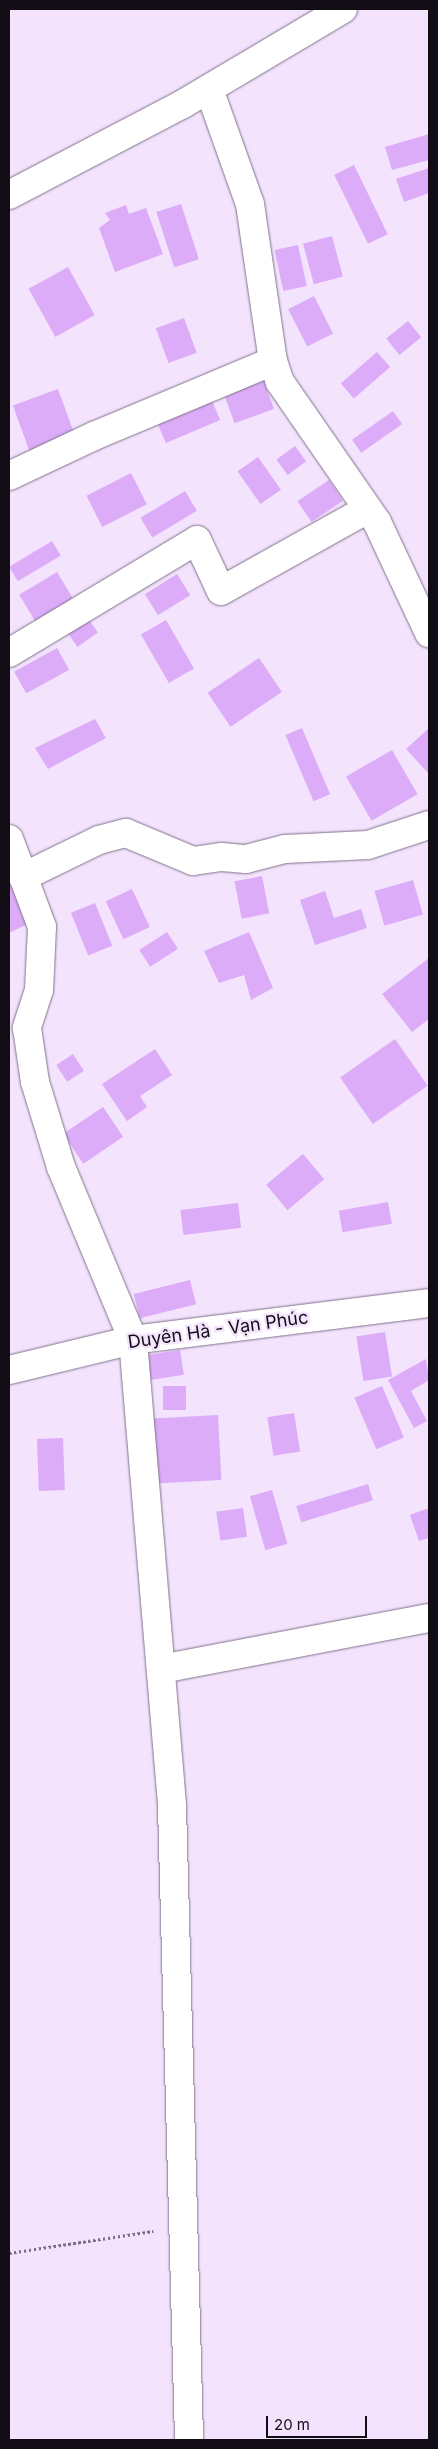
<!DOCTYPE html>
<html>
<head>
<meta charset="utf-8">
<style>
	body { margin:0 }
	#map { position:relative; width:438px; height:2449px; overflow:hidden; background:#f3e3fd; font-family:Inter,sans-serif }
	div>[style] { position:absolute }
	.building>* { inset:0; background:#dcacf9; transform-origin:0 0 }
	.path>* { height:3px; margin-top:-1.5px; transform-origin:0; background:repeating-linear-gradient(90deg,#796f7f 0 2.5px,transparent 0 5px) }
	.roads { filter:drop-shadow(0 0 1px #807289) drop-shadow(0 0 1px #807289) }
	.minor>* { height:28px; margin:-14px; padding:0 14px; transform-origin:14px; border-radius:14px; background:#fff }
	.tertiary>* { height:28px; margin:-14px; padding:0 14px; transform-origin:14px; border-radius:14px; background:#fff }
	span { translate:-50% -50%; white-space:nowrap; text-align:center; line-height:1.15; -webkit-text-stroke:4.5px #f3e3fd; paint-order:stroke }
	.street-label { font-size:18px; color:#120d15 }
	.frame { position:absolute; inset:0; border:10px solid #120d15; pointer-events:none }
	.scale { position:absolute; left:266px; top:2416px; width:101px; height:22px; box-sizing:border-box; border:2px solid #120d15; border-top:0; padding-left:6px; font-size:15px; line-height:18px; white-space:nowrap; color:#120d15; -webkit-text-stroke:4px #f3e3fd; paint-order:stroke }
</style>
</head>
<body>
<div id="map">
	<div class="building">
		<i style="clip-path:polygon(429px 134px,429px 160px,392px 170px,385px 147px)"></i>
		<i style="left:354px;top:165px;width:77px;height:22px;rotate:64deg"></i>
		<i style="clip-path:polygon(429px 168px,429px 193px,404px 202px,396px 179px)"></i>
		<i style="left:181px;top:204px;width:58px;height:26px;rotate:72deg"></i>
		<i style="clip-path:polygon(126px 205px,129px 214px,146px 208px,163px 254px,115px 272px,99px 228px,110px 220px,105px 213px)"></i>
		<i style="left:332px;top:236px;width:42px;height:30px;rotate:75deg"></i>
		<i style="left:298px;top:245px;width:42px;height:24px;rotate:78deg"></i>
		<i style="left:68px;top:267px;width:55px;height:45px;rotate:61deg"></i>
		<i style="left:314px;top:296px;width:42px;height:29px;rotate:63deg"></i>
		<i style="left:184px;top:318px;width:37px;height:30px;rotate:70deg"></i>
		<i style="left:408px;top:321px;width:21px;height:28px;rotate:51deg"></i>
		<i style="left:377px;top:352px;width:20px;height:48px;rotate:49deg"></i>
		<i style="left:262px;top:376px;width:35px;height:42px;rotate:70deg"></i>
		<i style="left:58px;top:389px;width:49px;height:48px;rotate:70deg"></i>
		<i style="left:210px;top:396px;width:26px;height:59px;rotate:67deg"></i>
		<i style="left:393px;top:411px;width:16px;height:50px;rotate:55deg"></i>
		<i style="left:295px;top:446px;width:19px;height:23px;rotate:54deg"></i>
		<i style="left:258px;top:457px;width:40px;height:25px;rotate:55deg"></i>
		<i style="left:131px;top:473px;width:35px;height:50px;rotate:63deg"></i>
		<i style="left:329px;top:480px;width:25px;height:38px;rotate:56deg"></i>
		<i style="left:185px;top:491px;width:23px;height:52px;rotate:59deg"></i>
		<i style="left:52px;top:541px;width:17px;height:50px;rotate:59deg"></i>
		<i style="left:57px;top:572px;width:33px;height:44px;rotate:59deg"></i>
		<i style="left:177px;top:574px;width:25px;height:38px;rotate:58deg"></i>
		<i style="left:87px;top:617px;width:19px;height:25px;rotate:55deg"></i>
		<i style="left:166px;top:620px;width:56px;height:29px;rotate:60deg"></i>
		<i style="left:57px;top:648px;width:25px;height:49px;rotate:61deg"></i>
		<i style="left:259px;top:658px;width:41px;height:62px;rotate:56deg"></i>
		<i style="clip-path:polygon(95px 719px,106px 738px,48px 769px,35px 748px)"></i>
		<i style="left:302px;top:728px;width:72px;height:18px;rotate:67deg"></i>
		<i style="clip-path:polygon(429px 728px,429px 774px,406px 749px)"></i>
		<i style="left:392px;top:750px;width:51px;height:53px;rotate:60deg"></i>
		<i style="clip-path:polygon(9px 865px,36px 920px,9px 933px)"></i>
		<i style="left:262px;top:876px;width:38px;height:28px;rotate:79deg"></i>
		<i style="left:413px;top:880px;width:36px;height:40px;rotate:74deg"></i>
		<i style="left:132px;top:889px;width:42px;height:29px;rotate:65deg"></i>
		<i style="clip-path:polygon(325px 891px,334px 918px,361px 909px,367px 928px,315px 945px,300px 900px)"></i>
		<i style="left:95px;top:903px;width:46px;height:26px;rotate:68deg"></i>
		<i style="left:167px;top:932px;width:20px;height:33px;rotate:57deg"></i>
		<i style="clip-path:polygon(249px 932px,273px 988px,251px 1000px,244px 975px,219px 983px,204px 951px)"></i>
		<i style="clip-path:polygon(429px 958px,429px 1019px,412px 1032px,382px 994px)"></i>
		<i style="left:395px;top:1039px;width:57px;height:67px;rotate:55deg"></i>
		<i style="clip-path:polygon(155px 1049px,172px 1075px,140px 1096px,147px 1107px,127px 1121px,102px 1084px)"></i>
		<i style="left:73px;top:1054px;width:20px;height:20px;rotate:57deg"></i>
		<i style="left:103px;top:1107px;width:36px;height:48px;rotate:56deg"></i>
		<i style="left:303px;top:1154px;width:33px;height:48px;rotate:50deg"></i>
		<i style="left:388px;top:1202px;width:22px;height:50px;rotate:80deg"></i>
		<i style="left:238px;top:1203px;width:25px;height:58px;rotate:83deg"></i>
		<i style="left:190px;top:1280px;width:25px;height:58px;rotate:76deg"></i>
		<i style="left:385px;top:1332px;width:45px;height:29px;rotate:81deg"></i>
		<i style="left:180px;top:1350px;width:25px;height:34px;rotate:81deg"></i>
		<i style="clip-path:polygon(426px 1359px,429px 1380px,411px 1391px,427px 1421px,414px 1428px,388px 1380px)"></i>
		<i style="left:163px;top:1386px;width:23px;height:24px"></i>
		<i style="left:382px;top:1386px;width:56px;height:30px;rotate:67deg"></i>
		<i style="left:294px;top:1413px;width:39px;height:27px;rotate:81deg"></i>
		<i style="left:218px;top:1415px;width:65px;height:71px;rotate:87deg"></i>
		<i style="left:63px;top:1438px;width:52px;height:26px;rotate:88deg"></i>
		<i style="left:368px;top:1484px;width:17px;height:75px;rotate:73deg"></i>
		<i style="left:272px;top:1490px;width:56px;height:23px;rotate:74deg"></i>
		<i style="left:243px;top:1508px;width:29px;height:27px;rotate:82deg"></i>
		<i style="clip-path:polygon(429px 1508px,429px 1538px,419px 1541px,410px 1515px)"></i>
	</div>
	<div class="path">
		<i style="left:9px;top:2253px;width:146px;rotate:-8.7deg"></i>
	</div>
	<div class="roads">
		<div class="minor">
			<i style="left:209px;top:89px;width:122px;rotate:70.4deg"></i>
			<i style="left:250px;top:204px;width:159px;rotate:81.7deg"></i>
			<i style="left:273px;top:361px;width:22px;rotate:72deg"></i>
			<i style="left:280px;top:382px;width:170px;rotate:55.3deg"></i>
			<i style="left:377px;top:522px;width:123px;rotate:64.9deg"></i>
			<i style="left:9px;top:195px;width:196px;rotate:-27.6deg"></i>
			<i style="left:183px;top:104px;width:186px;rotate:-30.7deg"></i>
			<i style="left:9px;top:476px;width:94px;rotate:-25.2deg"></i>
			<i style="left:94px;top:436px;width:194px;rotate:-22.7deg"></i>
			<i style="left:9px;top:653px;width:219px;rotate:-31deg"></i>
			<i style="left:197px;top:540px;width:56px;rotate:64.8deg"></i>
			<i style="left:221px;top:591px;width:168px;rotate:-29.2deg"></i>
			<i style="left:9px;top:839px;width:94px;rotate:69.4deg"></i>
			<i style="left:42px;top:927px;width:63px;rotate:92.7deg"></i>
			<i style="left:39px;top:990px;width:40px;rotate:108deg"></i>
			<i style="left:27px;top:1028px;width:55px;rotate:81.6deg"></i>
			<i style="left:35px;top:1082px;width:89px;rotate:73deg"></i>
			<i style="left:61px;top:1167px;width:187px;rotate:67.4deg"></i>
			<i style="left:133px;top:1340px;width:468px;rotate:85.2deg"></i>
			<i style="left:172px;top:1806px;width:634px;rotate:88.46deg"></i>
			<i style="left:23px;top:877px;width:85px;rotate:-26deg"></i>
			<i style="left:99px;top:840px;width:28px;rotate:-15deg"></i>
			<i style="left:126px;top:833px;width:73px;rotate:22.7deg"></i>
			<i style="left:193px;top:861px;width:29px;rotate:-8deg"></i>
			<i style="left:222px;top:857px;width:24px;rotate:5deg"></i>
			<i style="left:246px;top:859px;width:40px;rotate:-14.4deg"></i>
			<i style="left:285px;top:849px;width:83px;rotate:-2.8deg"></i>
			<i style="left:368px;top:845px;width:64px;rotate:-18.2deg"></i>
			<i style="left:161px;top:1669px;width:273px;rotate:-10.8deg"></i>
		</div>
		<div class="tertiary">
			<i style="left:9px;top:1370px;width:128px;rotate:-13.6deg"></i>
			<i style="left:133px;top:1340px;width:298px;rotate:-7.1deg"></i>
		</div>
	</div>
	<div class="street-label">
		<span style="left:218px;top:1330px;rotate:-8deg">Duyên Hà - Vạn Phúc</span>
	</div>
	<div class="frame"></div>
	<div class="scale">20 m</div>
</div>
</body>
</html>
